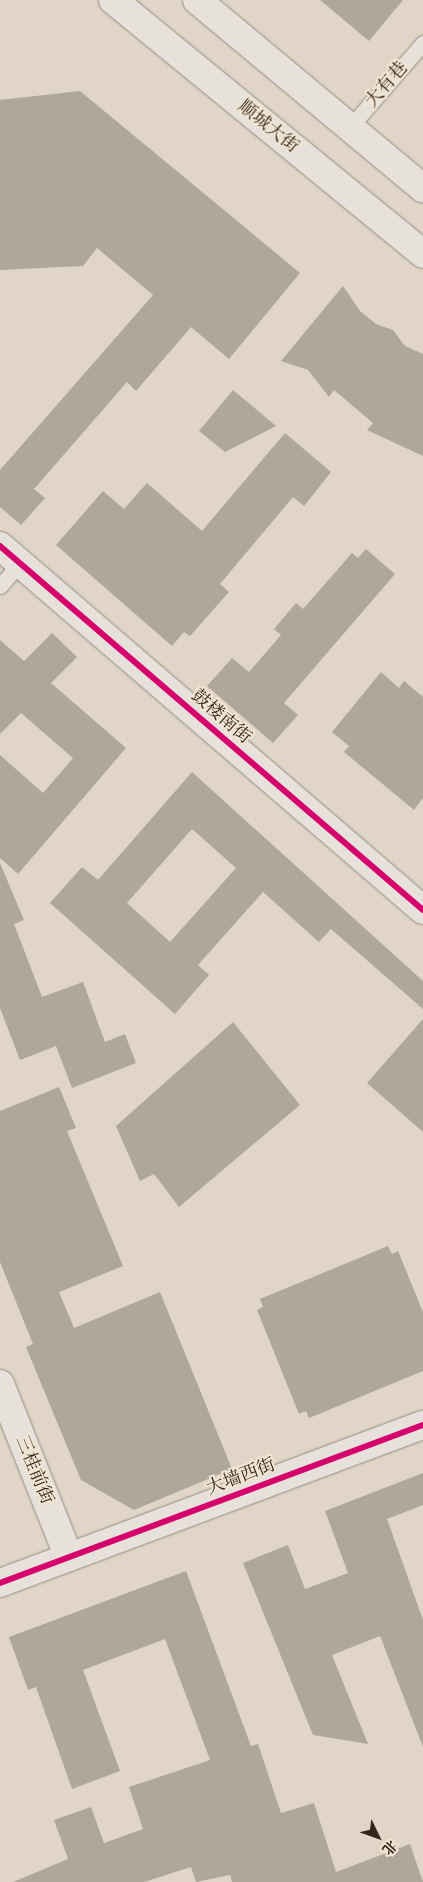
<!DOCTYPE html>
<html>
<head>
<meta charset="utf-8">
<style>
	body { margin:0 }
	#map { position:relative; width:423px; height:1882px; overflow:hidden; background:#e0d5c6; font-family:"IM FELL DW Pica","Noto Serif SC",serif }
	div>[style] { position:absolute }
	.building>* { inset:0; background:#afa79c }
	.roads { filter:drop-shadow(0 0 1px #958d83) drop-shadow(0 0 1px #958d83) }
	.lane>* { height:15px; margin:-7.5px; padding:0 7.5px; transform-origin:7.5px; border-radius:7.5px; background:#e6e1da }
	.street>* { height:28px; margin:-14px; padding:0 14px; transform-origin:14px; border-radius:14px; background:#e6e1da }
	.secondary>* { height:28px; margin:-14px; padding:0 14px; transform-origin:14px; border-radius:14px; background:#e6e1da }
	.cycleway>* { height:6px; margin:-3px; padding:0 3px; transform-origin:3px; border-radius:3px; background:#d6006c }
	span { translate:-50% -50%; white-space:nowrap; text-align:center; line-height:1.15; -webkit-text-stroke:4px #f1e5d3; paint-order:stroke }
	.street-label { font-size:18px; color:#352419 }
	.north { position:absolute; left:353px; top:1812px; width:50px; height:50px; -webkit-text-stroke:4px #f1e5d3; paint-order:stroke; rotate:132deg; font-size:14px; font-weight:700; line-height:20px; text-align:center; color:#352419 }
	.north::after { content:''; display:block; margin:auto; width:18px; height:22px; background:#352419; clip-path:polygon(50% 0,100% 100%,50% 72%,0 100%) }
</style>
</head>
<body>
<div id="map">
	<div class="building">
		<i style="clip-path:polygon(320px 0,403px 0,369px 41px)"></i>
		<i style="clip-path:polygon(80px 91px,300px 273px,229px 359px,191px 327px,136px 391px,127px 382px,34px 489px,45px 498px,21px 525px,0 507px,0 470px,153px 295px,97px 248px,83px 266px,0 270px,0 100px)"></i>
		<i style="clip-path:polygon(343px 286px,360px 311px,376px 324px,393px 330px,405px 346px,423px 354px,423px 456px,367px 430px,373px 423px,334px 390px,329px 397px,308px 370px,281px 361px)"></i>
		<i style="clip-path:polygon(233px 390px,276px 426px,225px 452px,199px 431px)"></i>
		<i style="clip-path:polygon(285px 433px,331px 472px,304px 506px,293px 497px,220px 584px,229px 592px,190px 636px,184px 632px,172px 646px,56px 545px,103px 491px,124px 509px,147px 483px,202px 531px)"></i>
		<i style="clip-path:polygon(366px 549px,395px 574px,284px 703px,298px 715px,273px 743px,207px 686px,232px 658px,249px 672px,281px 635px,274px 629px,296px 603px,303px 609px,352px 553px,358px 558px)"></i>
		<i style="clip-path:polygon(52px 633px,77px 657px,51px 683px,126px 748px,18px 874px,0 858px,0 755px,43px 793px,73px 758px,21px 713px,0 734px,0 640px,24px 661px)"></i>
		<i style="clip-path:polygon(381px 672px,399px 688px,404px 681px,423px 697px,423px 798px,414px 810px,344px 752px,349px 746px,332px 732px)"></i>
		<i style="clip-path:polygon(evenodd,192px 772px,423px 981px,423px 1009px,331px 929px,319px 942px,263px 892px,198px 965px,209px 975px,175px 1014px,50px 903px,82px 867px,98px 880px,192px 772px,192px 829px,236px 868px,170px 942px,127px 903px,192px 829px)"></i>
		<i style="clip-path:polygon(0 863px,24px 920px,14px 924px,42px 997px,83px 982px,105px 1042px,125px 1034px,136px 1063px,72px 1088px,56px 1046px,20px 1060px,0 1008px)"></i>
		<i style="clip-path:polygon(423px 1019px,423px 1132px,367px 1083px)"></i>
		<i style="clip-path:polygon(233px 1022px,300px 1105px,179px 1207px,154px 1174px,140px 1181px,116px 1126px)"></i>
		<i style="clip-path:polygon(59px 1087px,76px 1128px,67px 1131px,123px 1266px,59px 1292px,74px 1328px,160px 1292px,232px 1469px,134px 1510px,81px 1480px,26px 1347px,33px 1344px,0 1262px,0 1111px)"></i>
		<i style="clip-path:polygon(388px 1246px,392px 1254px,398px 1251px,423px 1312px,423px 1371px,309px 1418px,306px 1411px,299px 1414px,257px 1310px,263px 1307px,260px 1299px)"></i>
		<i style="clip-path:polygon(423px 1473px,423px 1505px,387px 1519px,423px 1620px,423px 1747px,380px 1636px,332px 1655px,368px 1744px,313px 1735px,243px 1563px,288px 1545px,305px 1589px,348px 1573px,325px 1511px)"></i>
		<i style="clip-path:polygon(186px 1571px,251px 1746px,258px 1744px,281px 1813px,314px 1803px,336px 1872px,410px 1844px,423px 1882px,232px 1882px,230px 1875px,196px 1882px,191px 1867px,144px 1882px,13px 1882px,68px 1859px,54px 1820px,91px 1807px,104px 1843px,143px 1829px,129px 1787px,210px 1760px,165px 1639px,83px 1670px,120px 1771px,72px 1789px,36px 1687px,28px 1690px,9px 1637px)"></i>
	</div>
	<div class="roads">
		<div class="lane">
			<i style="left:351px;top:126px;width:110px;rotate:-49.1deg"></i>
			<i style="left:0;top:586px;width:30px;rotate:-49deg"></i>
		</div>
		<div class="street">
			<i style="left:0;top:546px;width:558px;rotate:40.71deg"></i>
			<i style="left:0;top:1384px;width:186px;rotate:68.3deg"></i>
			<i style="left:0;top:1583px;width:452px;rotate:-20.5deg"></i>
		</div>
		<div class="secondary">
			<i style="left:113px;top:0;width:401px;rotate:39.3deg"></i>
			<i style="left:197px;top:0;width:294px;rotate:39.8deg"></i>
		</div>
	</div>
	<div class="cycleway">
		<i style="left:0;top:546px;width:558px;rotate:40.71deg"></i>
		<i style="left:0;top:1583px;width:452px;rotate:-20.5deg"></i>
	</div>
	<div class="street-label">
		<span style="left:387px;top:85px;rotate:-49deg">大有巷</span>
		<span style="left:268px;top:127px;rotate:39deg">顺城大街</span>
		<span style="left:221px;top:717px;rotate:41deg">鼓楼南街</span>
		<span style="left:34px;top:1470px;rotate:68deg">三桂前街</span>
		<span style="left:241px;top:1477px;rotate:-21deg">大墙西街</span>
	</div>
	<div class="north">北</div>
</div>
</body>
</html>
